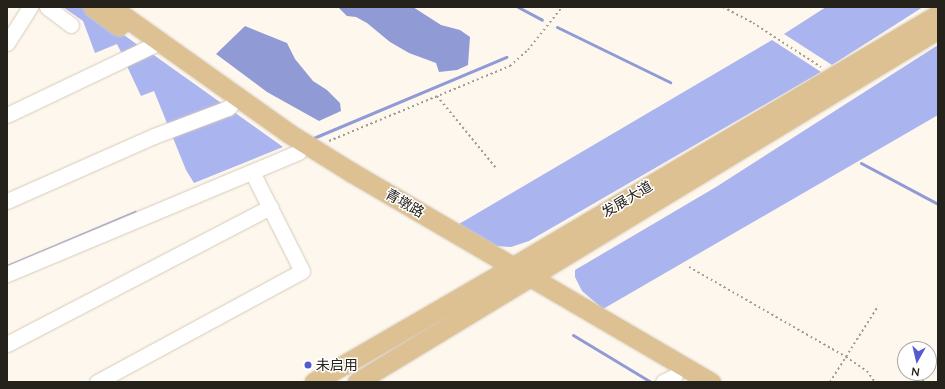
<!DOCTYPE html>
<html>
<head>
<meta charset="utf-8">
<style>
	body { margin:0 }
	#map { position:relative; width:945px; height:389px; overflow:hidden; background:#fef7ed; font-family:Lato,"Noto Sans SC",sans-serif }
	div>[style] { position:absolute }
	.forest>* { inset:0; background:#aab5f0 }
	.water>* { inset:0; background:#909bd5 }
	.stream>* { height:3px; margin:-1.5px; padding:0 1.5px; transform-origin:1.5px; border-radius:1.5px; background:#909bd5 }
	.path>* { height:2px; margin-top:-1px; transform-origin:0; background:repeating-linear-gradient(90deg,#a19b93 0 2px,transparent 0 5px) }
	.roads { filter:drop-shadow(0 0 1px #d5caba) drop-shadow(0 0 1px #d5caba) }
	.minor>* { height:15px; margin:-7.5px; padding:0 7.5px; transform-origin:7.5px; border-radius:7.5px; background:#fff }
	.major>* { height:19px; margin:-9.5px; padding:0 9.5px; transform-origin:9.5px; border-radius:9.5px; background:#ddc193 }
	.dots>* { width:11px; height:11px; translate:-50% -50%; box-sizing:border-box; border:2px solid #fff; border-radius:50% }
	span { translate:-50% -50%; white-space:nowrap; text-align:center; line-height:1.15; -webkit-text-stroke:3px #fff; paint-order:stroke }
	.street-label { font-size:14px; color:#25211b }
	.poi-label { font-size:14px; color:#25211b }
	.left { translate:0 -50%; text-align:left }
	.frame { position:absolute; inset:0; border:8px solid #25211b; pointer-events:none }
	.north { position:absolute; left:897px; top:341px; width:40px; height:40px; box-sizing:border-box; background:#fff; border:1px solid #a8a6a4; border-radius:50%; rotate:188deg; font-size:11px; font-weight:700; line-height:16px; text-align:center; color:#25211b }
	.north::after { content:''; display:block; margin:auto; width:14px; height:18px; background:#545bd1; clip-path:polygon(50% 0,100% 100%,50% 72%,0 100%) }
</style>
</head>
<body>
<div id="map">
	<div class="forest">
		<i style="clip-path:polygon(63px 7px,85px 7px,142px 48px,123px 56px,117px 44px,95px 53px,83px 21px)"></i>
		<i style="clip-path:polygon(826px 7px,923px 7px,832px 65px,784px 34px)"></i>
		<i style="clip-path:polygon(772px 40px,821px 72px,529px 241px,511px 247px,496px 246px,459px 224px)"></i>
		<i style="clip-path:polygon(938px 45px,938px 115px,603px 309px,582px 291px,575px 277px,575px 270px,716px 187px)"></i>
		<i style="clip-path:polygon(151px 53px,283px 147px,194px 183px,186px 170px,154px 91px,141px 96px,126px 64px)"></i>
	</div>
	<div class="water">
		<i style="clip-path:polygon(338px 7px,413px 7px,441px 25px,460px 30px,470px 37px,468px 65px,457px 70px,439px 72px,436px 63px,409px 53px,390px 42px,367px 23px,356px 17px,347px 16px)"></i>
		<i style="clip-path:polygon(245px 26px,287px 43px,295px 59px,313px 81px,327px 90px,340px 103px,341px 111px,319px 121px,267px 92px,216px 54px)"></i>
	</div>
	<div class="stream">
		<i style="left:518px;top:7px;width:27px;rotate:28deg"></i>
		<i style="left:557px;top:27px;width:126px;rotate:26deg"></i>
		<i style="left:311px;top:139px;width:212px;rotate:-22.8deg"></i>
		<i style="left:861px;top:163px;width:87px;rotate:28deg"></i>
		<i style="left:7px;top:266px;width:139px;rotate:-22.9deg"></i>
		<i style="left:573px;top:335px;width:91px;rotate:31.1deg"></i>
	</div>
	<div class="path">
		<i style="left:723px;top:7px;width:34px;rotate:28deg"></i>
		<i style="left:753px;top:23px;width:81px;rotate:32.9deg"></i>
		<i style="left:437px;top:96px;width:93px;rotate:50.7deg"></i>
		<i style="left:329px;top:141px;width:196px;rotate:-22.5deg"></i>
		<i style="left:510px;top:66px;width:24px;rotate:-42deg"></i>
		<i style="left:528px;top:50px;width:55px;rotate:-51.7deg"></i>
		<i style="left:689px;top:267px;width:181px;rotate:29.8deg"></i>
		<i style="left:846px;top:357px;width:25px;rotate:34deg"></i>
		<i style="left:867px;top:371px;width:14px;rotate:54deg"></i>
		<i style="left:929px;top:365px;width:9px;rotate:-18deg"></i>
		<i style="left:830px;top:382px;width:90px;rotate:-57.7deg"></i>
		<i style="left:923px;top:382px;width:9px;rotate:-90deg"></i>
	</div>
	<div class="roads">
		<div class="minor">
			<i style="left:47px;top:7px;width:30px;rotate:37deg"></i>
			<i style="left:7px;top:43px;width:43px;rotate:-57.4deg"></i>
			<i style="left:7px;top:115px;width:170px;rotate:-25.5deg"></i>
			<i style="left:7px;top:201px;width:161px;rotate:-23.9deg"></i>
			<i style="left:154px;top:136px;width:79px;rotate:-20.7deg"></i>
			<i style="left:228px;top:108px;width:4px;rotate:-45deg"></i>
			<i style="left:7px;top:274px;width:316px;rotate:-22.7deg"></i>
			<i style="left:7px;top:344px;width:297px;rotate:-27.5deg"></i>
			<i style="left:97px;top:382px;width:233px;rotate:-28.4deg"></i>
			<i style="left:302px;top:271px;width:111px;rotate:-116.8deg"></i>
			<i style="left:663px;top:382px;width:13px;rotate:-27deg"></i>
		</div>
		<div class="major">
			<i style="left:93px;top:7px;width:32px;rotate:36deg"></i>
			<i style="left:111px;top:7px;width:219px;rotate:35.4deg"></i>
			<i style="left:290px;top:134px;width:72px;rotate:31.9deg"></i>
			<i style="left:351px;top:172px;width:417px;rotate:30.3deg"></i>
			<i style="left:314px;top:382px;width:231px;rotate:-30.1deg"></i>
			<i style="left:514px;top:266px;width:493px;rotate:-30.7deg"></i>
			<i style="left:357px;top:382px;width:676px;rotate:-31.27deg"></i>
		</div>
	</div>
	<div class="dots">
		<i style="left:308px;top:365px;background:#545bd1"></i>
	</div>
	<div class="street-label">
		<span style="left:627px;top:199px;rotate:-31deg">发展大道</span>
		<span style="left:405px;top:203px;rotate:30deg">青墩路</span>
	</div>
	<div class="poi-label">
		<span class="left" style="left:316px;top:365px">未启用</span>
	</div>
	<div class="frame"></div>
	<div class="north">N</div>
</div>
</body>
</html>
